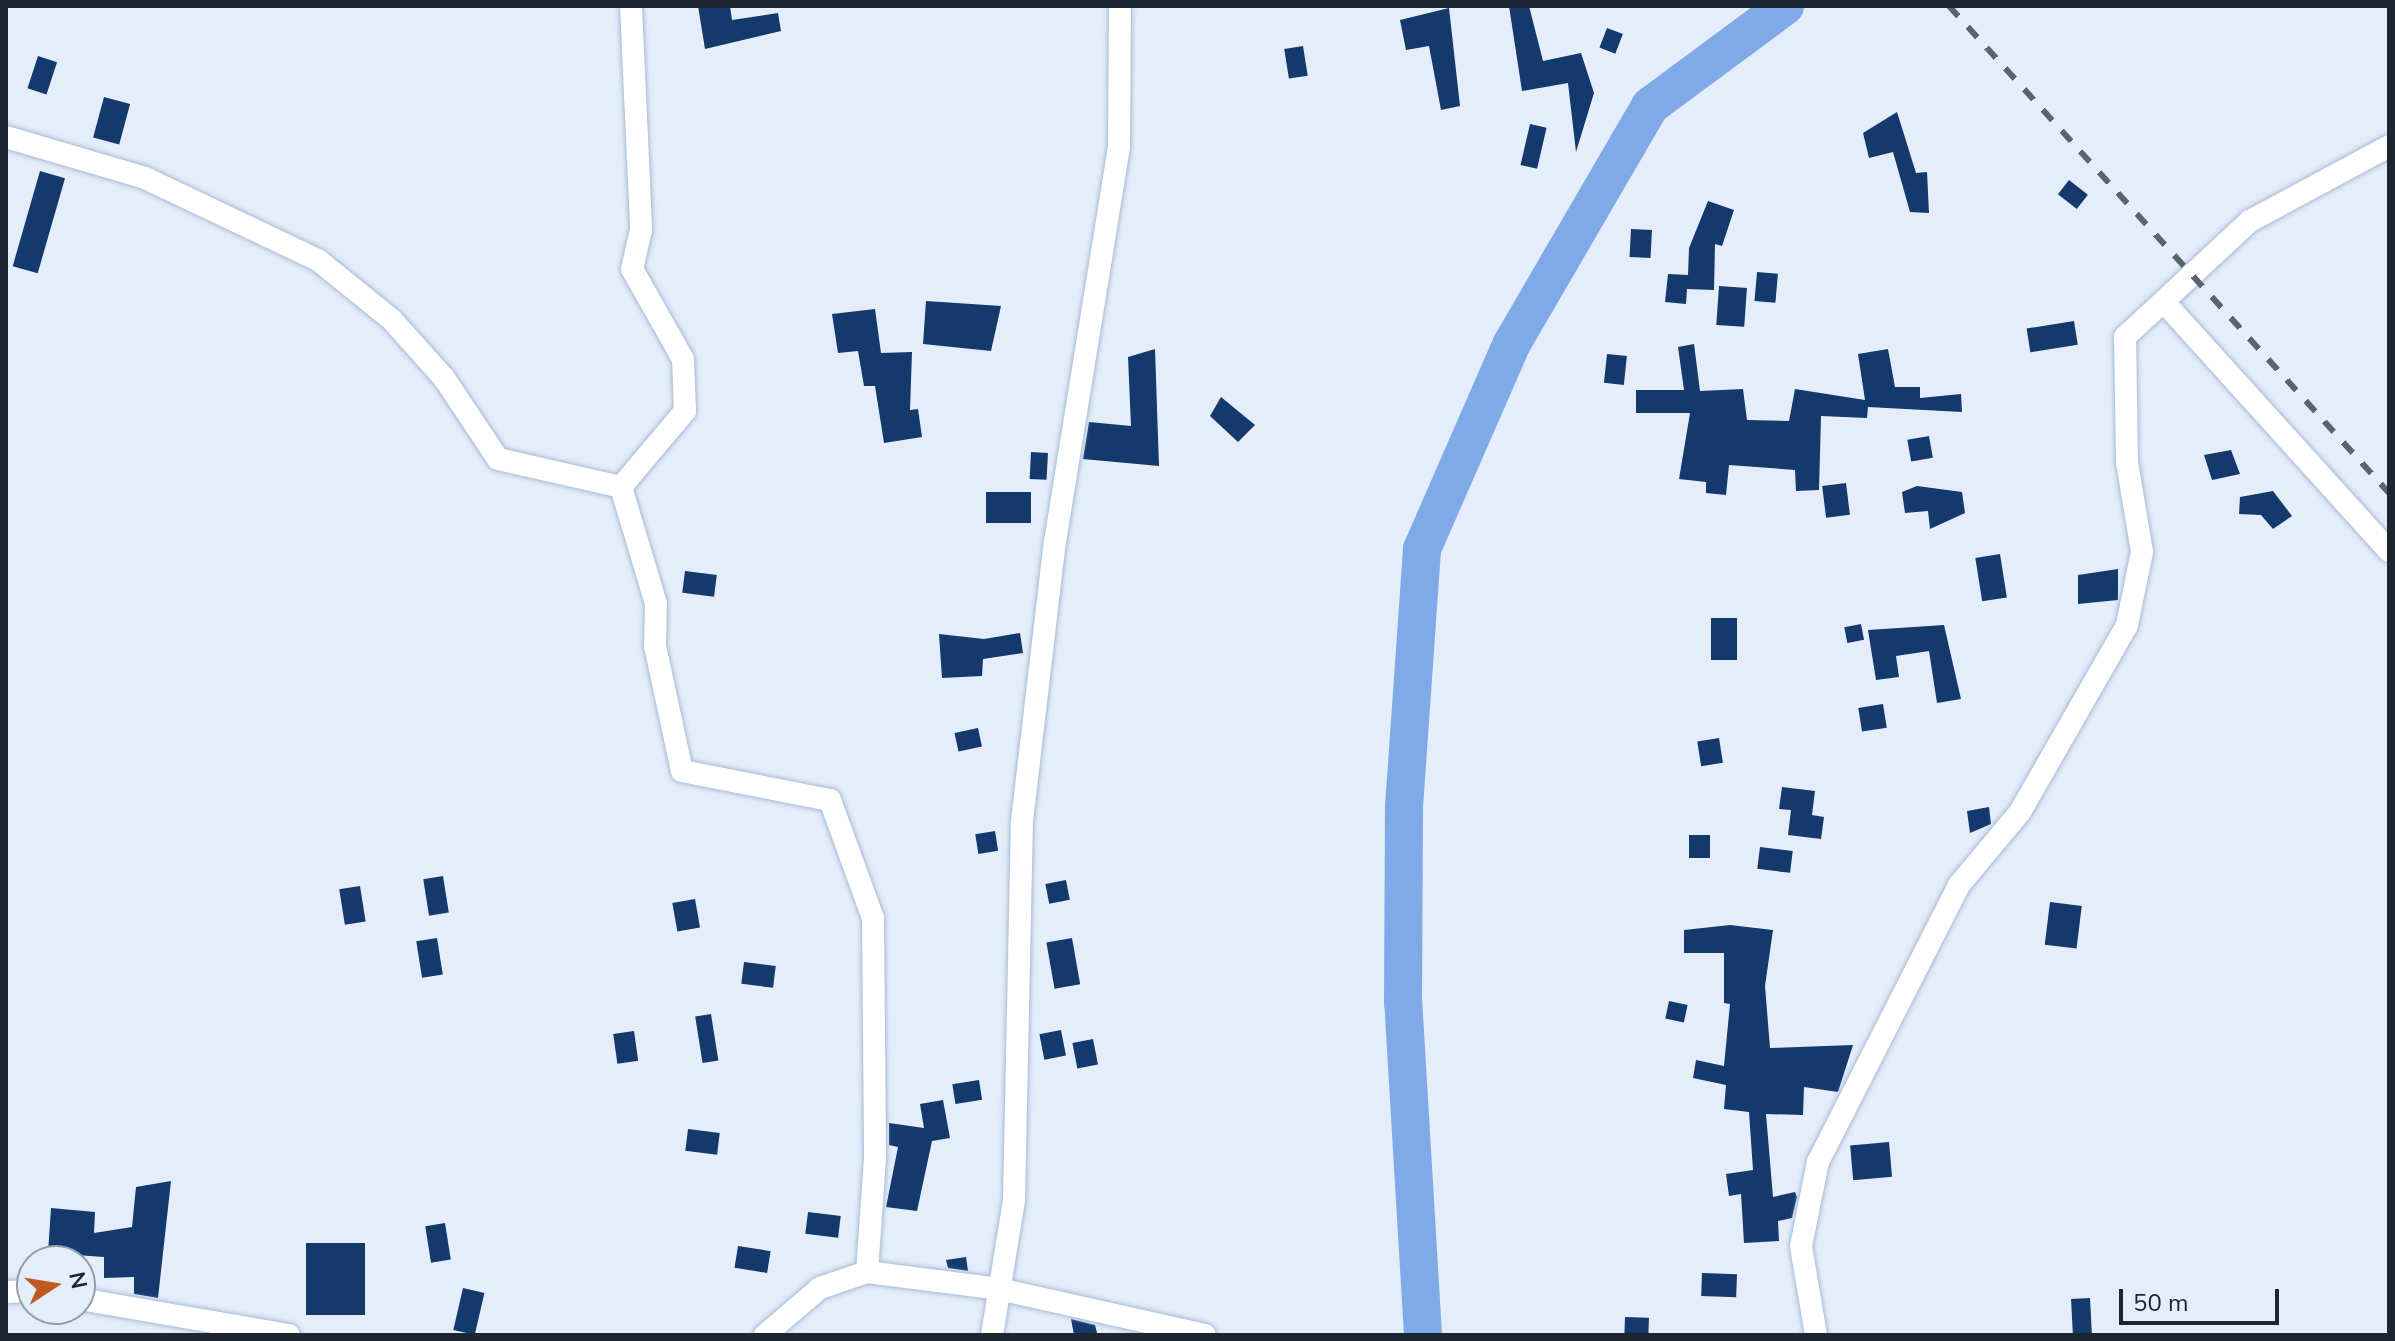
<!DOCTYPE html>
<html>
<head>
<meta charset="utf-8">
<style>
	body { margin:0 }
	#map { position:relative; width:2395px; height:1341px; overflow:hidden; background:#e4edf9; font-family:"Nunito Sans",sans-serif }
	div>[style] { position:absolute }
	.river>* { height:38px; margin:-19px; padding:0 19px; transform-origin:19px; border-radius:19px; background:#7faae7 }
	.building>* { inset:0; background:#13396d; transform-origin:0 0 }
	.roads { filter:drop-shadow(0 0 2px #a6bad7) drop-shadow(0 0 2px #a6bad7) }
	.street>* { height:22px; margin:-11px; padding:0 11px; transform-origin:11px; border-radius:11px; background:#fff }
	.rail>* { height:6px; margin-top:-3px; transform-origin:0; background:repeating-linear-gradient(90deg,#5b636e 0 14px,transparent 0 28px) }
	span { translate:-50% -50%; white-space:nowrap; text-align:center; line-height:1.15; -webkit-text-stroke:8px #e4edf9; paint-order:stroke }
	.frame { position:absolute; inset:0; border:8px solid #1d2530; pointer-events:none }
	.north { position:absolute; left:16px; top:1245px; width:80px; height:80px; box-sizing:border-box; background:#e4edf9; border:2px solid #949da9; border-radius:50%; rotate:78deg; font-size:22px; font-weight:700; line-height:32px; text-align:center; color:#1d2530 }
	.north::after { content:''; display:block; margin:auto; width:28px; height:36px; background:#bd5b20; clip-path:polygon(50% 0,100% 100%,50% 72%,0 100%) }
	.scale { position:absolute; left:2119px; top:1289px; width:160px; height:36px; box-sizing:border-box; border:4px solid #1d2530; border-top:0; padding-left:10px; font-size:24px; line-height:28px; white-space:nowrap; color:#1d2530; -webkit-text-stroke:6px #e4edf9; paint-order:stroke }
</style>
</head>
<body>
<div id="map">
	<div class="river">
		<i style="left:1423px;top:1335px;width:333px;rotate:-93.4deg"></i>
		<i style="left:1403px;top:1003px;width:196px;rotate:-89.7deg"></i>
		<i style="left:1404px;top:807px;width:259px;rotate:-86deg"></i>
		<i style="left:1422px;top:549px;width:223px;rotate:-66.4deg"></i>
		<i style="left:1511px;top:345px;width:276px;rotate:-59.8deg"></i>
		<i style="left:1650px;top:106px;width:168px;rotate:-36.5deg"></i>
	</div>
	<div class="building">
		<i style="clip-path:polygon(698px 6px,730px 6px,732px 20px,778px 13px,781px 31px,705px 49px)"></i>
		<i style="clip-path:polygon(1509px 6px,1529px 6px,1543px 61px,1581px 53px,1594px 93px,1576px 152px,1568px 83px,1522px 91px)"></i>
		<i style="clip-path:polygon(1449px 8px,1460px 106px,1441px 110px,1429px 46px,1406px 50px,1400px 20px)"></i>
		<i style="left:1607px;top:28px;width:17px;height:21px;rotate:21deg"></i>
		<i style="left:1303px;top:46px;width:30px;height:19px;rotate:81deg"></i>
		<i style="left:38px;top:56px;width:20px;height:34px;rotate:18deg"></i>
		<i style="left:104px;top:97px;width:27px;height:42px;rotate:15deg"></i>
		<i style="clip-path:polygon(1897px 112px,1916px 173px,1927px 172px,1929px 213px,1910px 212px,1893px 152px,1869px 158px,1863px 133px)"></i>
		<i style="left:1530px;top:124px;width:17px;height:42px;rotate:13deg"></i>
		<i style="left:40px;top:171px;width:26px;height:99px;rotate:16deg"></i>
		<i style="left:2069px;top:180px;width:24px;height:18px;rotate:38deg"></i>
		<i style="clip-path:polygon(1708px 201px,1734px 210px,1722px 246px,1715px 244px,1714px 290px,1687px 289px,1686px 304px,1665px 302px,1668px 274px,1688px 275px,1689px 248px)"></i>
		<i style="left:1631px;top:229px;width:21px;height:28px;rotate:3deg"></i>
		<i style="left:1757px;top:272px;width:21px;height:29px;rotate:5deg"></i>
		<i style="left:1719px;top:286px;width:28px;height:39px;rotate:4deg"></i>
		<i style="clip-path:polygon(926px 301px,1001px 306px,991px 351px,923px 344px)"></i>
		<i style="clip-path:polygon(875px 309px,881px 353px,912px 352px,910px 410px,918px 409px,922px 437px,884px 443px,875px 386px,864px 386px,858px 351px,838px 353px,832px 314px)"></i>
		<i style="left:2074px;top:321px;width:24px;height:48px;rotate:81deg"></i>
		<i style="clip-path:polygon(1694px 344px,1700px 391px,1743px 389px,1747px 420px,1789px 421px,1795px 389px,1865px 400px,1858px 354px,1888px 349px,1895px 387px,1920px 387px,1920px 398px,1961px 394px,1962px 412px,1868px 407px,1867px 418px,1821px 416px,1819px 490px,1796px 491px,1795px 470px,1729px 465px,1726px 495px,1706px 493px,1706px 482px,1679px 479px,1690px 413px,1636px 413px,1636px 390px,1684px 390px,1678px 347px)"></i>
		<i style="clip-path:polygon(1155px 349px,1159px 466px,1083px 459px,1089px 422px,1131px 426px,1128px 357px)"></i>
		<i style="left:1607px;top:354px;width:20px;height:29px;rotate:6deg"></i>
		<i style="clip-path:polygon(1221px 397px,1255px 425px,1238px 442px,1210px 416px)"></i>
		<i style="left:1929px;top:436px;width:22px;height:22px;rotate:80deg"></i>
		<i style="clip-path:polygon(2231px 450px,2240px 474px,2212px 480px,2204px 455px)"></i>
		<i style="left:1031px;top:452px;width:17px;height:27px;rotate:3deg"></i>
		<i style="left:1846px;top:483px;width:32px;height:24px;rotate:83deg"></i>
		<i style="clip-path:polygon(1917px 486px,1962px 492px,1965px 513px,1930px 529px,1928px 511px,1905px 513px,1902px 492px)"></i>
		<i style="clip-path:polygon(2273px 491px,2292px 516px,2273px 529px,2261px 515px,2239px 514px,2240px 497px)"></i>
		<i style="left:1031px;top:492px;width:31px;height:45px;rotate:90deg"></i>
		<i style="left:2000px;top:554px;width:44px;height:25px;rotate:81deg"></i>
		<i style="clip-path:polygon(2118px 569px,2118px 600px,2078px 604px,2078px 575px)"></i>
		<i style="left:685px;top:571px;width:32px;height:22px;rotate:7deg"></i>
		<i style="left:1711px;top:618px;width:26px;height:42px"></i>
		<i style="left:1861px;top:624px;width:16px;height:17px;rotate:79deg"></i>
		<i style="clip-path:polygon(1944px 625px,1961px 699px,1937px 703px,1929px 651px,1896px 656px,1899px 677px,1876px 680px,1868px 630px)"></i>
		<i style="clip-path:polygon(1020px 633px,1023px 653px,983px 659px,982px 676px,942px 678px,939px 634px,984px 639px)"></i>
		<i style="left:1883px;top:704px;width:24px;height:25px;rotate:81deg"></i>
		<i style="left:978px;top:728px;width:19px;height:24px;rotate:78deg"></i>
		<i style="left:1719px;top:738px;width:25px;height:22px;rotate:81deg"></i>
		<i style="clip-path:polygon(1782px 787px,1815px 791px,1812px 815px,1824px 817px,1821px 839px,1788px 835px,1791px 810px,1779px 809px)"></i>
		<i style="clip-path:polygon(1989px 807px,1991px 824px,1970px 833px,1967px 811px)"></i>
		<i style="left:995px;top:831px;width:20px;height:20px;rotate:81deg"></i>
		<i style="left:1689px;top:835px;width:21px;height:23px"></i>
		<i style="left:1760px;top:847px;width:33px;height:22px;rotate:7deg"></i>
		<i style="left:443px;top:876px;width:37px;height:20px;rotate:81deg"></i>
		<i style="left:1066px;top:880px;width:20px;height:21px;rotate:79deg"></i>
		<i style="left:360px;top:886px;width:36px;height:21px;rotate:81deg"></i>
		<i style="left:695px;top:899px;width:29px;height:23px;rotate:80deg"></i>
		<i style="left:2050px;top:902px;width:32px;height:43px;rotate:7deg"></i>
		<i style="clip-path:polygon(1730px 925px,1773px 930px,1765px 986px,1770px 1048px,1853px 1045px,1838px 1092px,1804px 1087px,1803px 1115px,1766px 1114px,1773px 1197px,1795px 1192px,1797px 1197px,1792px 1218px,1778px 1221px,1779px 1241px,1744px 1243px,1741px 1194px,1729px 1196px,1726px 1174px,1753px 1170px,1749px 1112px,1724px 1109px,1726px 1085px,1693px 1078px,1696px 1060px,1724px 1066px,1730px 1004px,1724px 1003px,1724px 953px,1684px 953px,1684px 930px)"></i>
		<i style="left:437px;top:938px;width:37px;height:21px;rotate:81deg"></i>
		<i style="left:1072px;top:938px;width:47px;height:26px;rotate:80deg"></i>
		<i style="left:744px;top:962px;width:32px;height:22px;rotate:7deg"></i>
		<i style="left:1669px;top:1001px;width:19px;height:18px;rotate:12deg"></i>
		<i style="left:711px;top:1014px;width:47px;height:16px;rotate:81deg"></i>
		<i style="left:1061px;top:1030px;width:26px;height:22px;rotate:79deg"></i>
		<i style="left:634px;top:1031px;width:30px;height:21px;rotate:82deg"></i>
		<i style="left:1093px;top:1039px;width:26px;height:21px;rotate:79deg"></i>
		<i style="left:979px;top:1080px;width:20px;height:27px;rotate:81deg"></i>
		<i style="clip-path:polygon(943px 1100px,950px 1138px,932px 1141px,917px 1211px,886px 1207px,898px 1147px,889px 1145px,889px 1123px,924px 1128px,920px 1104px)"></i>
		<i style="left:688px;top:1129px;width:32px;height:22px;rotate:7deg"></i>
		<i style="left:1889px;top:1142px;width:35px;height:39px;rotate:85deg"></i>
		<i style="clip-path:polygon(171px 1181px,158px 1298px,134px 1294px,134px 1277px,104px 1278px,104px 1257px,48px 1253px,51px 1208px,95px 1212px,94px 1233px,132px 1227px,136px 1187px)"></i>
		<i style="left:808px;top:1212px;width:33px;height:22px;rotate:7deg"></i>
		<i style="left:445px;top:1223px;width:37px;height:20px;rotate:81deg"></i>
		<i style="left:306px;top:1243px;width:59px;height:72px"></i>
		<i style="left:738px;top:1246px;width:33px;height:22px;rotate:9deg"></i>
		<i style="clip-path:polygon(966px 1257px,968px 1271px,948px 1268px,946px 1260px)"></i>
		<i style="left:1702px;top:1273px;width:35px;height:23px;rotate:2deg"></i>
		<i style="left:463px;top:1288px;width:22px;height:43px;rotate:13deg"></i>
		<i style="left:2090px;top:1298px;width:37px;height:19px;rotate:87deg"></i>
		<i style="left:1625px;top:1317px;width:24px;height:18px;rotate:2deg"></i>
		<i style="clip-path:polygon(1071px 1319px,1095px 1325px,1097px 1333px,1074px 1335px)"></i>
	</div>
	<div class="roads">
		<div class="street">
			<i style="left:631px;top:6px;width:224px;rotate:87.4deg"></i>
			<i style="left:641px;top:230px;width:40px;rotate:103deg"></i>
			<i style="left:632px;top:269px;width:103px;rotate:60.5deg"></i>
			<i style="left:683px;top:359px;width:52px;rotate:87.8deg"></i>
			<i style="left:685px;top:411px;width:99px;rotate:130.1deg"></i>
			<i style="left:621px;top:487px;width:122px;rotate:73.3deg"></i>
			<i style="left:656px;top:604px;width:42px;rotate:91.4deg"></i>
			<i style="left:655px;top:646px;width:128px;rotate:77.8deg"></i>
			<i style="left:682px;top:771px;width:151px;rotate:11.1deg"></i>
			<i style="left:830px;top:800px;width:126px;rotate:70deg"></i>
			<i style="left:873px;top:918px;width:240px;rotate:89.5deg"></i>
			<i style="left:875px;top:1158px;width:114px;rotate:94deg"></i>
			<i style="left:6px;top:137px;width:145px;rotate:16.4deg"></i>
			<i style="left:145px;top:178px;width:191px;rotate:25.4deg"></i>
			<i style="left:318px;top:260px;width:95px;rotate:39deg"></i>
			<i style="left:392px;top:320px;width:78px;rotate:48.1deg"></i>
			<i style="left:444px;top:378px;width:97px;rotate:56.3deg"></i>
			<i style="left:498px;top:459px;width:126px;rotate:12.8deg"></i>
			<i style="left:2164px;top:302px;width:336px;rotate:47.9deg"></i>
			<i style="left:6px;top:1292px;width:26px;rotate:-2deg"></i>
			<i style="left:80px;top:1299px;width:212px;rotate:9.8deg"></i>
			<i style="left:765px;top:1335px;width:72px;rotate:-40.5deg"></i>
			<i style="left:820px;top:1288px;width:50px;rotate:-18.8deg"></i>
			<i style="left:867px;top:1272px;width:133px;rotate:7.3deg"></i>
			<i style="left:999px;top:1289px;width:211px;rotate:12.6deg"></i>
			<i style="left:992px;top:1335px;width:137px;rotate:-80.7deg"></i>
			<i style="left:1014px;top:1200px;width:379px;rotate:-88.8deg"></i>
			<i style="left:1022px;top:821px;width:281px;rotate:-83.3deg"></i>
			<i style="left:1055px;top:542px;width:400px;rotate:-80.8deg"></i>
			<i style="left:1119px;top:147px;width:141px;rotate:-89.6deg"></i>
			<i style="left:1816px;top:1335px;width:90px;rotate:-99.6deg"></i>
			<i style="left:1801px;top:1246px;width:86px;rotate:-78.6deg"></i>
			<i style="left:1818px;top:1162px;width:311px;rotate:-63deg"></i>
			<i style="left:1959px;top:885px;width:95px;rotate:-50.1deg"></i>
			<i style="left:2020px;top:812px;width:215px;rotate:-60.2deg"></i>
			<i style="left:2127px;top:625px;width:75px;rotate:-78.4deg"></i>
			<i style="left:2142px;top:552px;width:91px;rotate:-99.5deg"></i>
			<i style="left:2127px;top:462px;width:125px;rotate:-90.9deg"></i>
			<i style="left:2125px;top:337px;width:171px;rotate:-42.9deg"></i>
			<i style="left:2250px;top:221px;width:158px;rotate:-28.3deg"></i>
		</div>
	</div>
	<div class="rail">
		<i style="left:1949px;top:6px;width:656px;rotate:47.9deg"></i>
	</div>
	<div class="frame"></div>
	<div class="north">N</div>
	<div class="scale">50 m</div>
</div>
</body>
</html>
